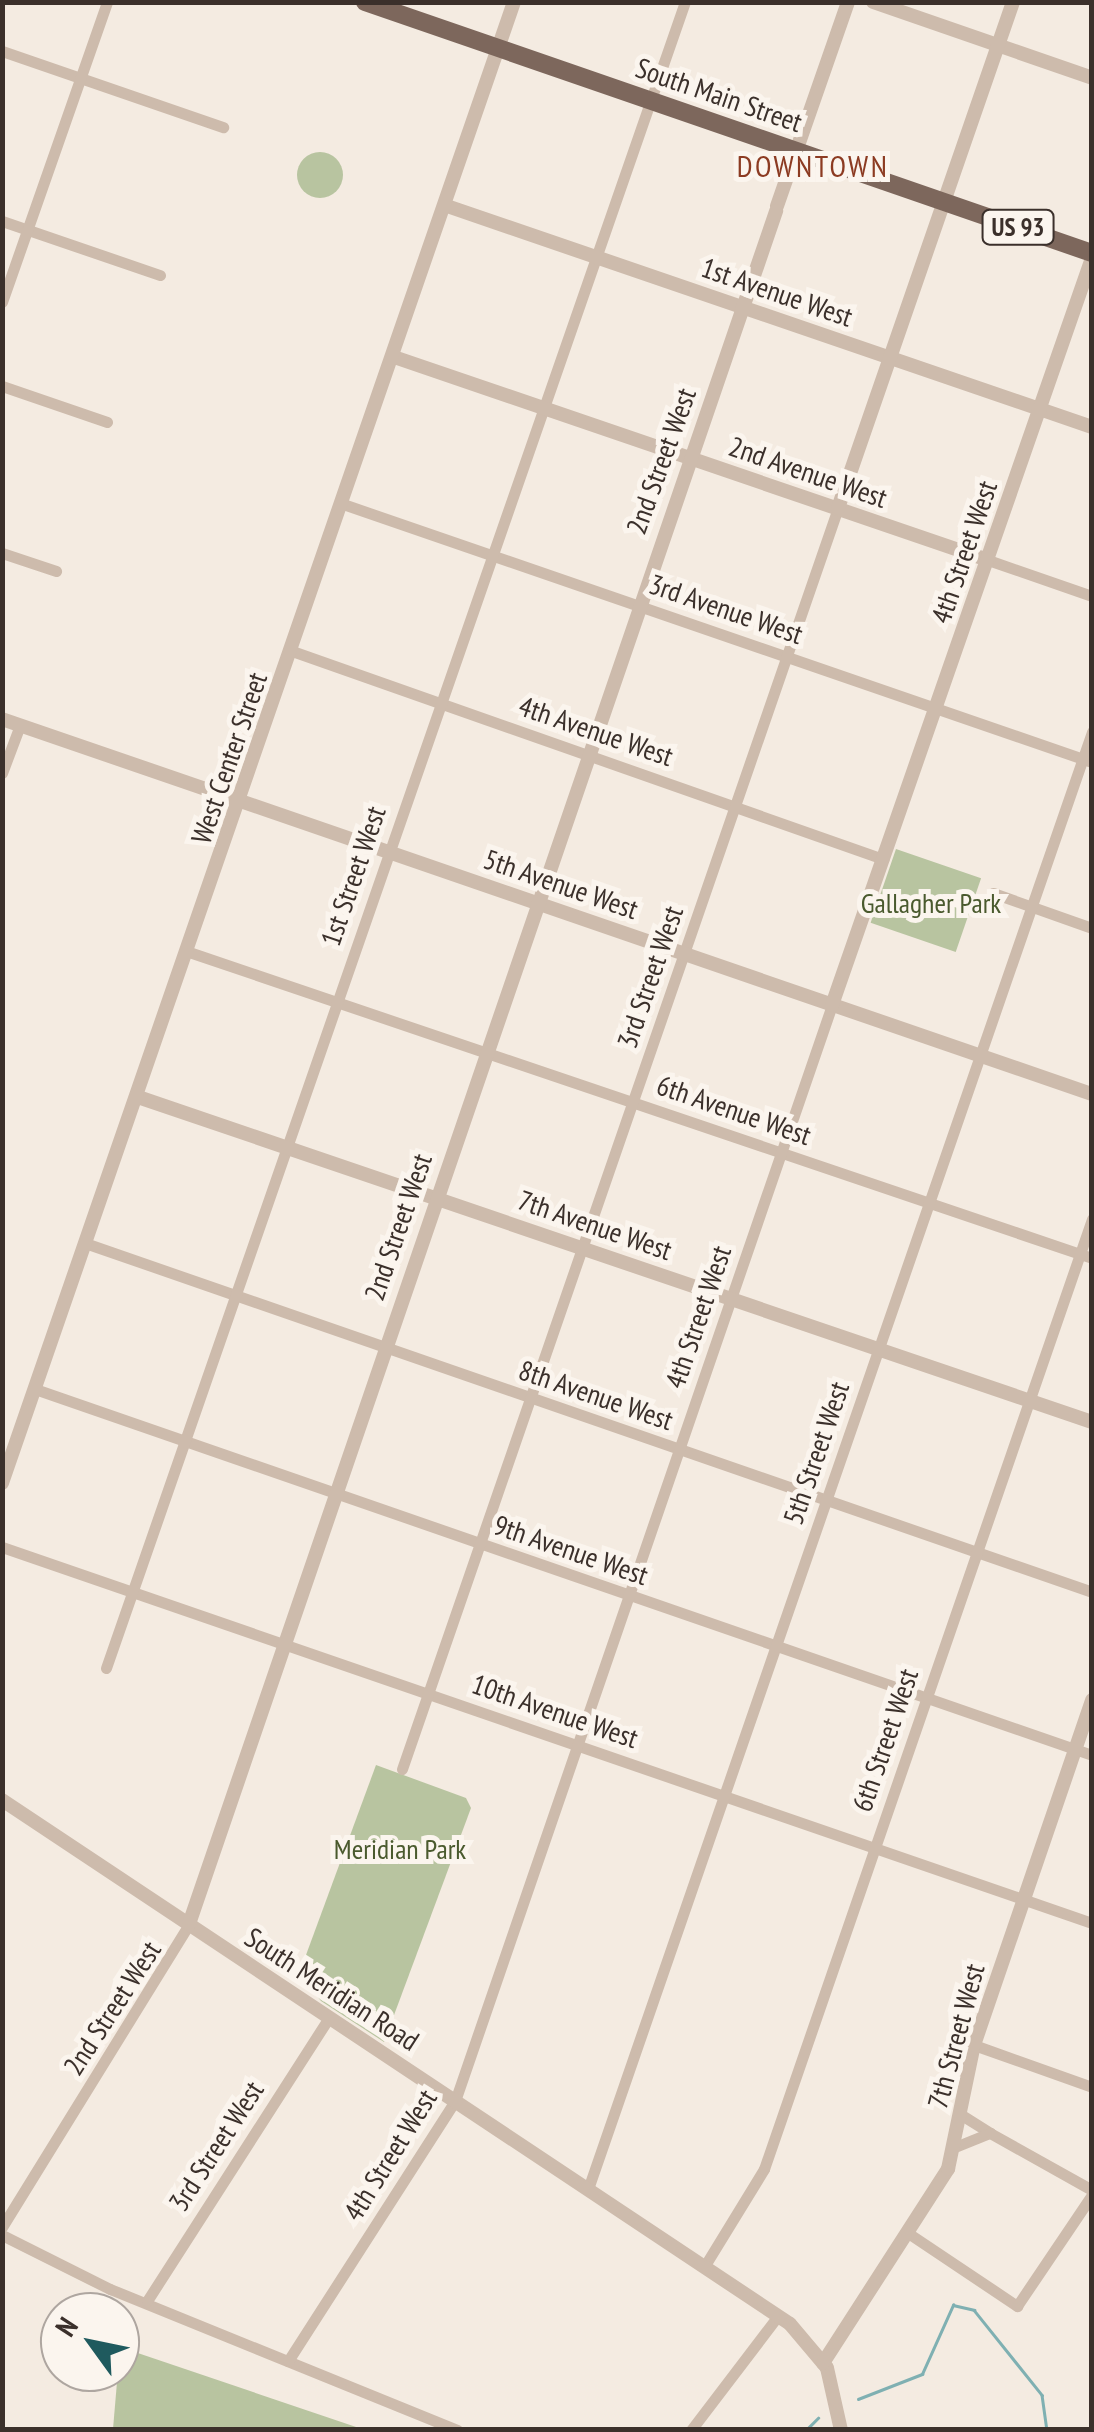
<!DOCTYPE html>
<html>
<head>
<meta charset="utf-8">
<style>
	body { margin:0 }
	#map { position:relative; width:1094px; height:2432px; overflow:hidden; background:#f4ebe1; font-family:"PT Sans Narrow",sans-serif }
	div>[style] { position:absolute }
	.green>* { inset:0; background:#b8c4a0; transform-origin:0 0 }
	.round { border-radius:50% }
	.stream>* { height:2.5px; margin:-1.25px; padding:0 1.25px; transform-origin:1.25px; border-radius:1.25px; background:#7fb0b2 }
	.minor>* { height:11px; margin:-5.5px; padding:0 5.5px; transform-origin:5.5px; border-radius:5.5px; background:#cdbbac }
	.tertiary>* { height:14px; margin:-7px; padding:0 7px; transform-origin:7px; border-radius:7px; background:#cdbbac }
	.primary>* { height:18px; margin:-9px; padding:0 9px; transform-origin:9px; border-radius:9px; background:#7d675c }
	span { translate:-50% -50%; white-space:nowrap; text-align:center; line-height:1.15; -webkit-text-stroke:10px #fbf5ee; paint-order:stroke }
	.shield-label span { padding:2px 8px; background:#fbf5ee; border:2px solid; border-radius:8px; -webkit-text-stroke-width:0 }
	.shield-label { font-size:25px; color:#3b302b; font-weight:700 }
	.street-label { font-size:28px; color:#3b302b }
	.park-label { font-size:28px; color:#4a5a2e }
	.neighbourhood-label { font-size:30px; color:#8c3b22; letter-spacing:2.5px }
	.frame { position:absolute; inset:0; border:5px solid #3b302b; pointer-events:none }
	.north { position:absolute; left:40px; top:2292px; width:100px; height:100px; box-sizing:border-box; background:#fbf5ee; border:2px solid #aea6a0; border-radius:50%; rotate:303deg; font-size:28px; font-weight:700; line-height:40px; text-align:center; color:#3b302b }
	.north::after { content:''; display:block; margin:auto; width:35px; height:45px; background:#1f5a5e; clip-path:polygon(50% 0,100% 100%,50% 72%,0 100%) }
</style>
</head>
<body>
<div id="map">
	<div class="green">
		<i class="round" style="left:297px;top:152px;width:46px;height:46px"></i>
		<i style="left:896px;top:849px;width:90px;height:78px;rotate:19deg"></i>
		<i style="clip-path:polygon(376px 1765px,466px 1798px,471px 1808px,384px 2042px,321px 2001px,299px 1974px)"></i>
		<i style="clip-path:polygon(120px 2347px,362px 2429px,113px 2429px)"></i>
	</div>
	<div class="stream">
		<i style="left:858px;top:2399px;width:69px;rotate:-21.3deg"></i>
		<i style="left:922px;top:2374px;width:76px;rotate:-65.8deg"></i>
		<i style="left:953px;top:2305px;width:22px;rotate:13deg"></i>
		<i style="left:974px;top:2310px;width:109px;rotate:51.3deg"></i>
		<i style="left:1042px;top:2395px;width:35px;rotate:82deg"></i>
		<i style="left:806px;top:2430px;width:17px;rotate:-45deg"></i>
	</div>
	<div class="minor">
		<i style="left:2px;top:51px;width:234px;rotate:19deg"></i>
		<i style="left:2px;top:221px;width:167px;rotate:18.9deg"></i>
		<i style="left:2px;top:302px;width:318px;rotate:-70.7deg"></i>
		<i style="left:2px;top:386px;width:111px;rotate:18.9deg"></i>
		<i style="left:343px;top:504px;width:792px;rotate:19.01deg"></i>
		<i style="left:2px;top:553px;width:57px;rotate:18.4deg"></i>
		<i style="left:988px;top:560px;width:110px;rotate:19.1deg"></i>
		<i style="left:292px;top:651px;width:627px;rotate:19.39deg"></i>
		<i style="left:2px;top:773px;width:51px;rotate:-69.4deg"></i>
		<i style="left:993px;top:893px;width:105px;rotate:19.5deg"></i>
		<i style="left:189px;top:952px;width:953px;rotate:18.72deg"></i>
		<i style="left:85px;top:1243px;width:1066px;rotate:19.11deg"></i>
		<i style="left:35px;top:1389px;width:1119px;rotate:19.1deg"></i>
		<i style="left:2px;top:1547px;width:1153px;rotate:19.03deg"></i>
		<i style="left:106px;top:1668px;width:1764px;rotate:-70.84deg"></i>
		<i style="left:402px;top:1769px;width:1334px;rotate:-70.93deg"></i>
		<i style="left:974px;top:2045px;width:125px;rotate:19.6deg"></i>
		<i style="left:960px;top:2114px;width:36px;rotate:32deg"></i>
		<i style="left:955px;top:2147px;width:38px;rotate:-22deg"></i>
		<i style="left:990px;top:2133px;width:117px;rotate:29.2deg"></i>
		<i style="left:588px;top:2189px;width:1542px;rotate:-70.92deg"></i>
		<i style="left:2px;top:2227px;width:356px;rotate:-58.3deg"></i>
		<i style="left:2px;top:2235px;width:121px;rotate:26.6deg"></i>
		<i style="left:110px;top:2289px;width:375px;rotate:22.1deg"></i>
		<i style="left:911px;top:2235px;width:128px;rotate:33.8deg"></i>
		<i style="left:1017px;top:2306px;width:134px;rotate:-56deg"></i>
		<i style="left:704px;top:2267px;width:115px;rotate:-58.5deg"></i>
		<i style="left:764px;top:2169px;width:1005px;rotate:-70.95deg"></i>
		<i style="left:147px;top:2301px;width:337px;rotate:-57.3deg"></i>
		<i style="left:288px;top:2361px;width:309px;rotate:-57.3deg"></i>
		<i style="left:455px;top:2101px;width:1159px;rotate:-71.02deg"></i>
		<i style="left:691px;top:2430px;width:143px;rotate:-52.7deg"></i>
	</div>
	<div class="tertiary">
		<i style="left:873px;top:2px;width:232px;rotate:19.1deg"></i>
		<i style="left:447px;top:206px;width:682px;rotate:18.91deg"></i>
		<i style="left:777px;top:206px;width:216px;rotate:-70.8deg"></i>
		<i style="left:394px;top:357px;width:628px;rotate:18.87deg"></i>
		<i style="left:838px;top:508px;width:535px;rotate:-70.92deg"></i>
		<i style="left:2px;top:719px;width:1153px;rotate:18.99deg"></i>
		<i style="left:832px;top:1005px;width:791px;rotate:-70.81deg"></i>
		<i style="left:138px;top:1097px;width:1008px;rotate:18.81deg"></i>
		<i style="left:2px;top:1483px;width:1567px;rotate:-70.93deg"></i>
		<i style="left:2px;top:1800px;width:946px;rotate:33.62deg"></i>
		<i style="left:790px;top:2324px;width:57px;rotate:49.9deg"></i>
		<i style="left:827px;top:2368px;width:64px;rotate:77.3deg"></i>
		<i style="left:189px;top:1924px;width:1811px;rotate:-71.08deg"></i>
		<i style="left:823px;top:2363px;width:231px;rotate:-57.2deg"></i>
		<i style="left:948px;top:2169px;width:127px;rotate:-78.2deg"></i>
		<i style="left:974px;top:2045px;width:365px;rotate:-71.1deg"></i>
	</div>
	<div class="primary">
		<i style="left:365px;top:2px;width:769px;rotate:19.05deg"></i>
	</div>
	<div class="shield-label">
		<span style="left:1018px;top:227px">US 93</span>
	</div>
	<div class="street-label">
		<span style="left:719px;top:95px;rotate:19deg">South Main Street</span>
		<span style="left:777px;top:292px;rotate:19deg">1st Avenue West</span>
		<span style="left:661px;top:461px;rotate:-70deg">2nd Street West</span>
		<span style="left:808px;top:472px;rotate:19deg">2nd Avenue West</span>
		<span style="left:964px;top:552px;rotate:-71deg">4th Street West</span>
		<span style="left:726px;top:609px;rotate:19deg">3rd Avenue West</span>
		<span style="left:596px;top:731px;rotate:19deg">4th Avenue West</span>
		<span style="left:229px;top:758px;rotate:-71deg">West Center Street</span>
		<span style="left:353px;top:876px;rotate:-71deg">1st Street West</span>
		<span style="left:561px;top:884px;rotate:19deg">5th Avenue West</span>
		<span style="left:650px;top:977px;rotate:-71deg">3rd Street West</span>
		<span style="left:734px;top:1110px;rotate:19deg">6th Avenue West</span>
		<span style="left:595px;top:1225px;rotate:19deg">7th Avenue West</span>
		<span style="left:398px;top:1227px;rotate:-71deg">2nd Street West</span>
		<span style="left:698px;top:1317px;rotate:-71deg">4th Street West</span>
		<span style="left:596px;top:1395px;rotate:19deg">8th Avenue West</span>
		<span style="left:816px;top:1453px;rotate:-71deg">5th Street West</span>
		<span style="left:571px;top:1550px;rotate:19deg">9th Avenue West</span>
		<span style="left:555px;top:1711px;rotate:19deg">10th Avenue West</span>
		<span style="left:885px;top:1740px;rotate:-71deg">6th Street West</span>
		<span style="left:332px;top:1989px;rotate:33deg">South Meridian Road</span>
		<span style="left:112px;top:2008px;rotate:-57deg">2nd Street West</span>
		<span style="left:956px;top:2036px;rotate:-75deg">7th Street West</span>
		<span style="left:216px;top:2146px;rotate:-57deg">3rd Street West</span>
		<span style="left:390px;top:2155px;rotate:-58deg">4th Street West</span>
	</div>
	<div class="park-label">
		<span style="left:931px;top:903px">Gallagher Park</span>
		<span style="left:400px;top:1849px">Meridian Park</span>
	</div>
	<div class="neighbourhood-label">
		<span style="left:813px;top:166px">DOWNTOWN</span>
	</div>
	<div class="frame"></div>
	<div class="north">N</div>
</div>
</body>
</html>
